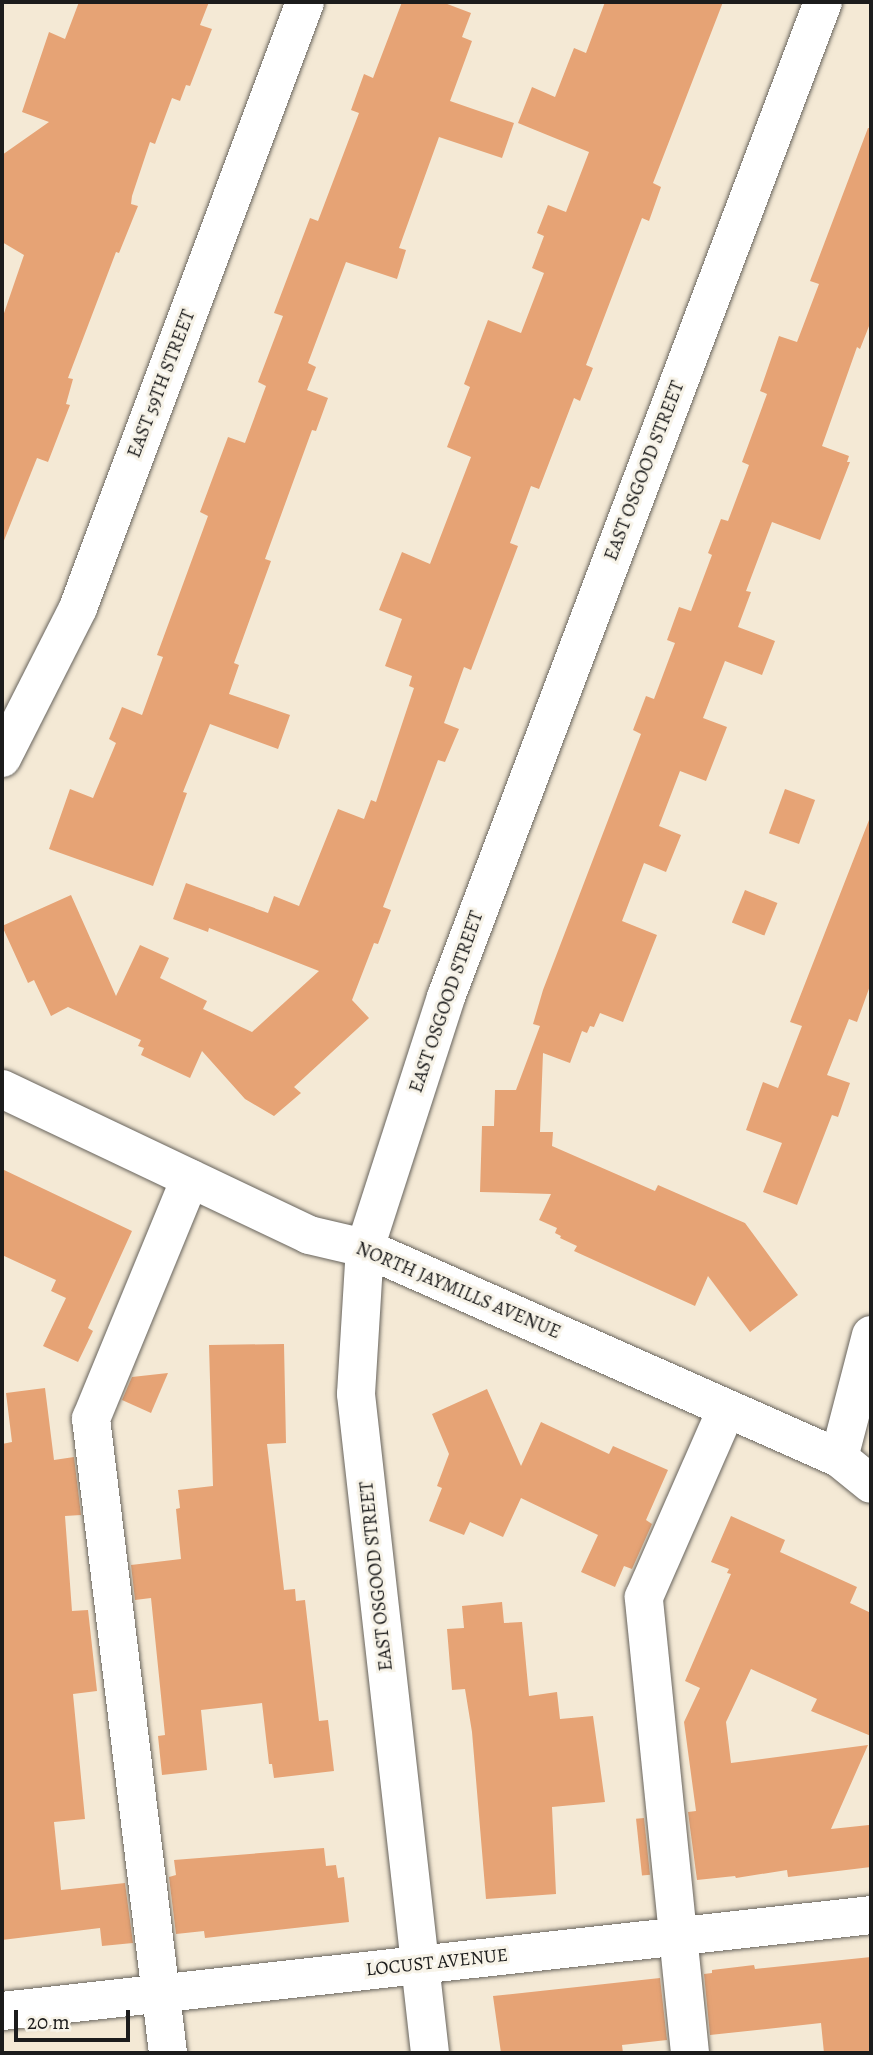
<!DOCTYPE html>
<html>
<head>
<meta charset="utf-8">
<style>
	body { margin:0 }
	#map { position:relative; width:873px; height:2055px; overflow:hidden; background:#f4e9d5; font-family:Alegreya,serif }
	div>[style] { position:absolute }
	.building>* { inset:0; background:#e6a375; transform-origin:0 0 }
	.roads { filter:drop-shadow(0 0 2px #68645d) drop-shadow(0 0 2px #68645d) }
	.minor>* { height:38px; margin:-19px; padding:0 19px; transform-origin:19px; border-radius:19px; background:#fff }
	span { translate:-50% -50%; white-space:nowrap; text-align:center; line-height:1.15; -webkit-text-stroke:6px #f7f3e8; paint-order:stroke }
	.street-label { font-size:19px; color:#1c1c1c }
	.frame { position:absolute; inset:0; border:4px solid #1c1c1c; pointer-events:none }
	.scale { position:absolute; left:14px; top:2010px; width:116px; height:32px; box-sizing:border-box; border:4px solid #1c1c1c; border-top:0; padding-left:9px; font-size:21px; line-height:24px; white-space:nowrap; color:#1c1c1c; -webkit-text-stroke:5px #f7f3e8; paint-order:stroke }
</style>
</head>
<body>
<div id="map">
	<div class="building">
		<i style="clip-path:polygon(79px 2px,209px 2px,200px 25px,212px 29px,190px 86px,186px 85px,180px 101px,172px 98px,155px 144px,150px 142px,132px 196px,131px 204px,138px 206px,119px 253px,116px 252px,68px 378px,73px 379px,66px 404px,70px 405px,48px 462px,37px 458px,3px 543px,2px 319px,24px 255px,2px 242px,2px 155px,49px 122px,22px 112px,49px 32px,65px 39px)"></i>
		<i style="clip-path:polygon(402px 2px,442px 2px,471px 13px,462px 37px,472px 41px,450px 101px,514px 123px,502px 158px,439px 137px,399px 248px,406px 250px,397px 279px,346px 262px,308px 363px,316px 367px,307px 390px,328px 398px,316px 431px,312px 430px,265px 559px,271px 561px,234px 663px,239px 665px,229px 694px,290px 715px,278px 749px,210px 724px,183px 792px,187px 793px,153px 886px,49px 849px,70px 789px,93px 798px,116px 743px,109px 739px,122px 707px,142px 715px,163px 657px,157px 655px,208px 516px,200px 512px,228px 437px,245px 443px,266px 386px,258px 382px,283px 316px,274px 313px,310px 218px,318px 221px,359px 113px,351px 110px,364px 74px,373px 78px)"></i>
		<i style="clip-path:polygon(605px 2px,723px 2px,653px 183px,661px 187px,649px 221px,642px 218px,586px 365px,593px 368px,580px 401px,574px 398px,539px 489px,531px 486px,510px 543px,518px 546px,471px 670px,464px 667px,444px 723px,459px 729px,445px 762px,438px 760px,383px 907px,391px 910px,378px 944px,374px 943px,352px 1000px,369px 1018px,294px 1087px,301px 1093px,274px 1116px,245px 1099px,202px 1051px,190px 1078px,141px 1055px,144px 1048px,138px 1046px,141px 1040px,68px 1007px,51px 1016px,34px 980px,28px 983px,2px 926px,71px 895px,116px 996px,140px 945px,169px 958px,160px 978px,207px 1001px,203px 1009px,252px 1032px,319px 971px,209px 928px,208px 932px,173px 919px,186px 883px,268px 913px,274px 896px,299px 906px,338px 809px,364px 819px,371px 800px,376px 802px,414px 688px,409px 686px,412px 676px,385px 666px,402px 619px,379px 610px,402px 552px,430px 564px,471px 457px,447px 447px,470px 387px,464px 384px,488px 320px,521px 333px,544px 273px,532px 268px,544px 236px,537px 233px,548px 205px,566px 212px,589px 152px,518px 123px,532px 87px,555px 97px,574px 48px,586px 53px)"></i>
		<i style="clip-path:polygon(868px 128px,871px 128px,871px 321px,860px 349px,857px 347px,822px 446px,849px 456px,847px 462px,850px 462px,820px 540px,772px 522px,746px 591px,751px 592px,738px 627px,775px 641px,762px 675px,725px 661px,703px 718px,727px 727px,706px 781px,680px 771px,659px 826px,681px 835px,666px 872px,644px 863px,622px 921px,657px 935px,623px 1022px,600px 1013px,594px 1027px,590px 1026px,587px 1033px,582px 1031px,570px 1063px,543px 1053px,540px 1132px,553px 1132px,552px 1146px,655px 1191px,658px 1185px,745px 1223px,798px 1295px,750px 1332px,708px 1276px,695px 1306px,574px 1251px,577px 1246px,560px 1238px,561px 1236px,555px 1233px,557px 1228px,539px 1220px,551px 1194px,480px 1192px,482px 1126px,494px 1126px,495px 1090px,516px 1090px,540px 1026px,533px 1024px,543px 990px,641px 734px,633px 730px,646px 696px,654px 699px,675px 643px,667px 640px,679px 607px,691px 611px,712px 555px,708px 553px,721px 519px,728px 521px,749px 465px,742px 462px,767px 394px,760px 391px,779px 336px,797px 342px,819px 284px,810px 281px)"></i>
		<i style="left:785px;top:789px;width:32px;height:47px;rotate:20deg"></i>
		<i style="clip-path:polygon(869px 820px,871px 983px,857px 1022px,849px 1019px,827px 1075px,850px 1083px,838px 1117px,832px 1115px,797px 1205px,763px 1192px,782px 1143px,746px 1130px,763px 1082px,778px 1088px,802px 1026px,790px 1022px)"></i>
		<i style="left:745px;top:890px;width:35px;height:35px;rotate:22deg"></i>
		<i style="clip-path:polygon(2px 1169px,132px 1231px,88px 1328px,93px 1331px,78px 1362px,43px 1346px,66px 1298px,51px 1291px,56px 1280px,2px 1255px)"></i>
		<i style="clip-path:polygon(284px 1344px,286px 1443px,267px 1444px,284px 1590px,295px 1589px,296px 1601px,305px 1600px,319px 1721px,328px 1720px,334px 1771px,274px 1778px,272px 1764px,269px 1764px,262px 1703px,201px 1710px,207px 1770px,162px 1775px,158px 1736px,165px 1735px,151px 1598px,135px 1600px,131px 1565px,181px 1559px,176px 1509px,180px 1508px,178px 1490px,213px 1486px,209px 1345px)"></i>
		<i style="clip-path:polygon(168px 1373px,151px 1413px,122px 1400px,132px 1377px)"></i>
		<i style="clip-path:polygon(45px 1388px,54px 1460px,74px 1457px,81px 1515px,65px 1516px,72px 1611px,88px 1610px,97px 1691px,73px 1694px,85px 1819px,54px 1822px,61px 1890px,125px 1883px,133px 1943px,102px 1946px,100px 1928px,2px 1940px,2px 1444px,12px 1442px,6px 1393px)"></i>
		<i style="clip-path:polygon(487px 1389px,521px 1466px,541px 1422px,609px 1454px,613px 1446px,668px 1470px,646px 1520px,652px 1524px,632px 1569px,624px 1566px,615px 1587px,581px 1572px,598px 1535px,521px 1498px,503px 1537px,470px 1522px,464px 1535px,429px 1521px,442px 1488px,437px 1486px,449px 1454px,432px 1414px)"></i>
		<i style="clip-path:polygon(731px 1516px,785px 1540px,780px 1552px,857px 1587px,850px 1603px,871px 1613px,871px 1736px,811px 1711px,817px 1699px,751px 1669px,726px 1722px,731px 1763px,868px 1745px,831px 1829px,869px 1825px,871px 1867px,788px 1877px,787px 1870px,736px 1878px,735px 1876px,697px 1880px,688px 1812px,696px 1811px,684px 1722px,700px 1688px,685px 1681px,731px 1574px,727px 1573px,729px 1569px,711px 1562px)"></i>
		<i style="clip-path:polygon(502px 1602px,504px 1623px,522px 1622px,529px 1696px,557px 1692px,560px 1719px,593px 1716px,605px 1802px,552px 1807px,556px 1894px,486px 1899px,472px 1732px,465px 1689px,452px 1690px,447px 1629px,464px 1628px,462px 1606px)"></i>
		<i style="left:644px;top:1818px;width:57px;height:8px;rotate:84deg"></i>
		<i style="clip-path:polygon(324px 1848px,326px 1866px,336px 1865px,338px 1878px,344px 1877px,349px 1922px,205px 1938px,204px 1931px,176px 1934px,169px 1877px,176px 1875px,174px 1860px)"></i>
		<i style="clip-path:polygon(871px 1957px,871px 2053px,824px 2053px,821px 2023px,710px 2035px,704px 1974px,712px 1973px,712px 1970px,754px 1965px,755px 1969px)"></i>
		<i style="clip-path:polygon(660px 1978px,667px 2040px,622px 2045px,623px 2053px,501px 2053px,493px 1996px)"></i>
	</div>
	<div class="roads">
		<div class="minor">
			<i style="left:2px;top:758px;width:168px;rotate:-63.1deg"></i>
			<i style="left:78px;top:608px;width:647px;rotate:-69.46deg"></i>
			<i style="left:2px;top:1089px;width:340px;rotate:25.4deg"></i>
			<i style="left:309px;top:1235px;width:57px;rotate:13.1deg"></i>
			<i style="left:365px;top:1248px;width:518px;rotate:23.9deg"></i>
			<i style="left:839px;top:1458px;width:41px;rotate:39.1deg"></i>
			<i style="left:839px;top:1458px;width:127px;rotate:-75.4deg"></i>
			<i style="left:2px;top:2011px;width:874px;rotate:-6.3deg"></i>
			<i style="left:168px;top:2053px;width:639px;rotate:-96.92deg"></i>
			<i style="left:91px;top:1419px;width:260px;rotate:-67.6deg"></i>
			<i style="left:430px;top:2053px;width:663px;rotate:-96.41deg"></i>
			<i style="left:356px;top:1394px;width:146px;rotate:-86.5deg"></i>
			<i style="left:365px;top:1248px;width:264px;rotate:-72.1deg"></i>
			<i style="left:446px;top:997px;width:1064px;rotate:-69.25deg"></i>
			<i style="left:690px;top:2053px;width:458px;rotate:-95.8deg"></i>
			<i style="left:644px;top:1597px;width:204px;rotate:-66.3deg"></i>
		</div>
	</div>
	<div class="street-label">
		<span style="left:162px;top:384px;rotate:-69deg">EAST 59TH STREET</span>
		<span style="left:645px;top:471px;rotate:-69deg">EAST OSGOOD STREET</span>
		<span style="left:447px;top:1002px;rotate:-71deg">EAST OSGOOD STREET</span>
		<span style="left:458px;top:1291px;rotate:23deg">NORTH JAYMILLS AVENUE</span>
		<span style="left:377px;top:1576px;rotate:-96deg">EAST OSGOOD STREET</span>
		<span style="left:437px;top:1963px;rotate:-6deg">LOCUST AVENUE</span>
	</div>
	<div class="frame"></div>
	<div class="scale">20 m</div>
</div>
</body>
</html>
